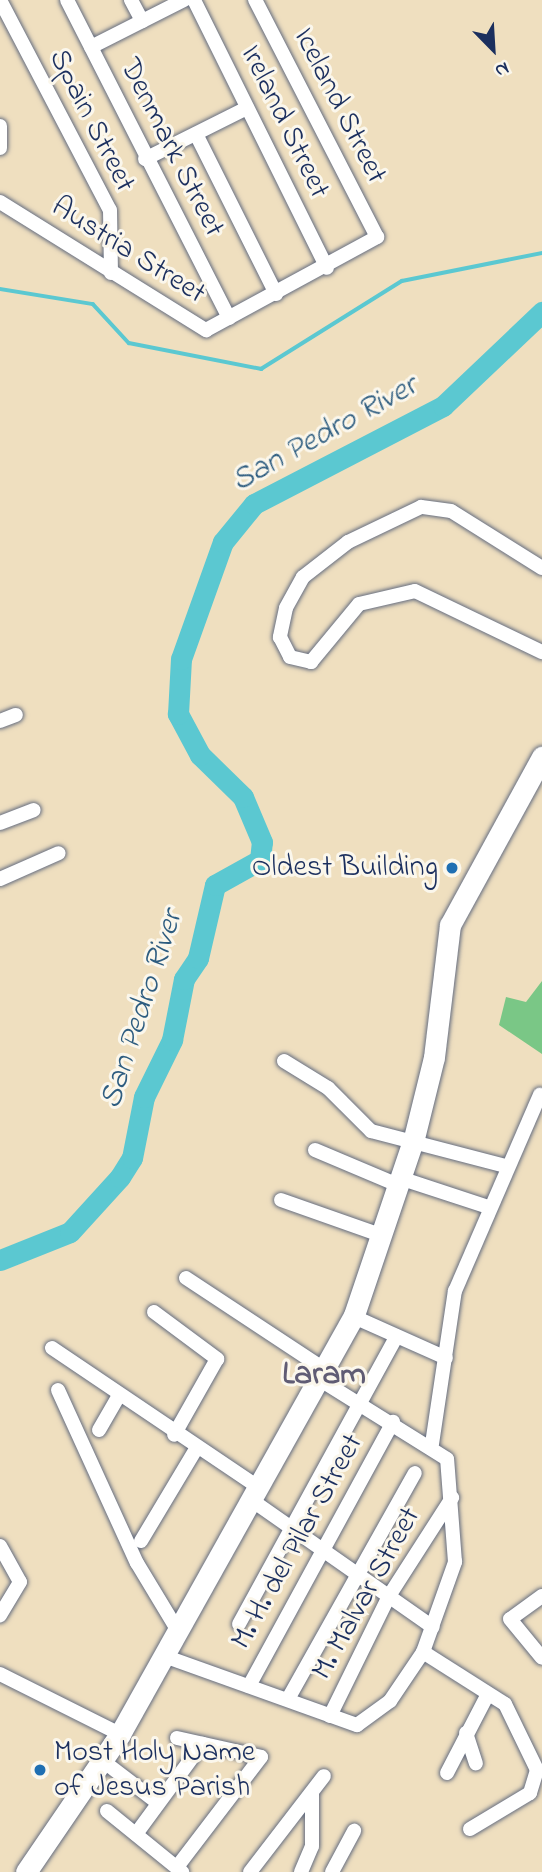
<!DOCTYPE html>
<html>
<head>
<meta charset="utf-8">
<style>
	body { margin:0 }
	#map { position:relative; width:542px; height:1872px; overflow:hidden; background:#efdfbf; font-family:"Indie Flower",sans-serif }
	div>[style] { position:absolute }
	.green>* { inset:0; background:#7ac786 }
	.stream>* { height:3.5px; margin:-1.75px; padding:0 1.75px; transform-origin:1.75px; border-radius:1.75px; background:#5bc8d1 }
	.river>* { height:21px; margin:-10.5px; padding:0 10.5px; transform-origin:10.5px; border-radius:10.5px; background:#5bc8d1 }
	.roads { filter:drop-shadow(0 0 2px #656d80) drop-shadow(0 0 2px #656d80) }
	.street>* { height:14px; margin:-7px; padding:0 7px; transform-origin:7px; border-radius:7px; background:#fff }
	.secondary>* { height:21px; margin:-10.5px; padding:0 10.5px; transform-origin:10.5px; border-radius:10.5px; background:#fff }
	.dots>* { width:19px; height:19px; translate:-50% -50%; box-sizing:border-box; border:4px solid #fbf7ec; border-radius:50% }
	span { translate:-50% -50%; white-space:nowrap; text-align:center; line-height:1.15; -webkit-text-stroke:6px #fbf7ec; paint-order:stroke }
	.street-label { font-size:30px; color:#1b2f5e }
	.poi-label { font-size:30px; color:#1b2f5e }
	.right { translate:-100% -50%; text-align:right }
	.left { translate:0 -50%; text-align:left }
	.water-label { font-size:32px; color:#2e5d80; font-style:italic }
	.quarter-label { font-size:33px; color:#605c74; font-weight:700 }
	.north { position:absolute; left:458px; top:14px; width:70px; height:70px; -webkit-text-stroke:5px #fbf7ec; paint-order:stroke; rotate:156deg; font-size:19px; font-weight:700; line-height:28px; text-align:center; color:#1b2f5e }
	.north::after { content:''; display:block; margin:auto; width:24px; height:32px; background:#1b2f5e; clip-path:polygon(50% 0,100% 100%,50% 72%,0 100%) }
</style>
</head>
<body>
<div id="map">
	<div class="green">
		<i style="clip-path:polygon(542px 981px,542px 1054px,499px 1025px,506px 997px,526px 1002px)"></i>
	</div>
	<div class="stream">
		<i style="left:0;top:289px;width:94px;rotate:9.2deg"></i>
		<i style="left:93px;top:304px;width:53px;rotate:47.3deg"></i>
		<i style="left:129px;top:343px;width:135px;rotate:11.1deg"></i>
		<i style="left:261px;top:369px;width:166px;rotate:-32deg"></i>
		<i style="left:402px;top:281px;width:143px;rotate:-11.3deg"></i>
	</div>
	<div class="river">
		<i style="left:0;top:1260px;width:75px;rotate:-21.8deg"></i>
		<i style="left:70px;top:1232px;width:74px;rotate:-47.7deg"></i>
		<i style="left:120px;top:1177px;width:22px;rotate:-58deg"></i>
		<i style="left:132px;top:1158px;width:62px;rotate:-78.9deg"></i>
		<i style="left:144px;top:1097px;width:64px;rotate:-63.8deg"></i>
		<i style="left:172px;top:1040px;width:62px;rotate:-78.9deg"></i>
		<i style="left:184px;top:979px;width:25px;rotate:-56deg"></i>
		<i style="left:198px;top:958px;width:75px;rotate:-76.9deg"></i>
		<i style="left:215px;top:885px;width:51px;rotate:-29.1deg"></i>
		<i style="left:260px;top:860px;width:18px;rotate:-84deg"></i>
		<i style="left:262px;top:842px;width:49px;rotate:-112.9deg"></i>
		<i style="left:243px;top:797px;width:60px;rotate:-135.7deg"></i>
		<i style="left:200px;top:755px;width:47px;rotate:-118.2deg"></i>
		<i style="left:178px;top:714px;width:55px;rotate:-86.9deg"></i>
		<i style="left:181px;top:659px;width:124px;rotate:-70.3deg"></i>
		<i style="left:223px;top:542px;width:49px;rotate:-50.8deg"></i>
		<i style="left:254px;top:504px;width:213px;rotate:-27.4deg"></i>
		<i style="left:443px;top:406px;width:137px;rotate:-43.5deg"></i>
	</div>
	<div class="roads">
		<div class="street">
			<i style="left:0;top:0;width:237px;rotate:62.4deg"></i>
			<i style="left:110px;top:210px;width:63px;rotate:89.1deg"></i>
			<i style="left:67px;top:0;width:357px;rotate:63deg"></i>
			<i style="left:131px;top:0;width:24px;rotate:62deg"></i>
			<i style="left:194px;top:0;width:299px;rotate:63.6deg"></i>
			<i style="left:91px;top:47px;width:104px;rotate:-26.8deg"></i>
			<i style="left:0;top:126px;width:22px;rotate:90deg"></i>
			<i style="left:196px;top:134px;width:179px;rotate:63.4deg"></i>
			<i style="left:145px;top:159px;width:114px;rotate:-26.6deg"></i>
			<i style="left:0;top:202px;width:243px;rotate:31.9deg"></i>
			<i style="left:206px;top:330px;width:195px;rotate:-28.5deg"></i>
			<i style="left:377px;top:237px;width:267px;rotate:-117.2deg"></i>
			<i style="left:542px;top:568px;width:107px;rotate:-147.9deg"></i>
			<i style="left:451px;top:511px;width:30px;rotate:-172deg"></i>
			<i style="left:421px;top:507px;width:81px;rotate:154.4deg"></i>
			<i style="left:348px;top:542px;width:57px;rotate:142.1deg"></i>
			<i style="left:303px;top:577px;width:35px;rotate:119deg"></i>
			<i style="left:286px;top:608px;width:30px;rotate:102deg"></i>
			<i style="left:280px;top:637px;width:22px;rotate:63deg"></i>
			<i style="left:290px;top:657px;width:22px;rotate:13deg"></i>
			<i style="left:311px;top:662px;width:75px;rotate:-50.4deg"></i>
			<i style="left:359px;top:604px;width:57px;rotate:-13.1deg"></i>
			<i style="left:415px;top:591px;width:141px;rotate:25.7deg"></i>
			<i style="left:0;top:721px;width:17px;rotate:-21deg"></i>
			<i style="left:0;top:823px;width:36px;rotate:-21deg"></i>
			<i style="left:0;top:879px;width:64px;rotate:-23.8deg"></i>
			<i style="left:284px;top:1061px;width:52px;rotate:31.5deg"></i>
			<i style="left:328px;top:1088px;width:61px;rotate:45deg"></i>
			<i style="left:371px;top:1131px;width:138px;rotate:14.6deg"></i>
			<i style="left:315px;top:1150px;width:90px;rotate:22.9deg"></i>
			<i style="left:409px;top:1181px;width:83px;rotate:18.2deg"></i>
			<i style="left:281px;top:1200px;width:108px;rotate:19.4deg"></i>
			<i style="left:186px;top:1278px;width:165px;rotate:33.4deg"></i>
			<i style="left:154px;top:1312px;width:79px;rotate:36.7deg"></i>
			<i style="left:217px;top:1359px;width:87px;rotate:119.5deg"></i>
			<i style="left:361px;top:1320px;width:93px;rotate:24.1deg"></i>
			<i style="left:52px;top:1348px;width:249px;rotate:34deg"></i>
			<i style="left:58px;top:1390px;width:190px;rotate:65.5deg"></i>
			<i style="left:137px;top:1563px;width:79px;rotate:58.9deg"></i>
			<i style="left:99px;top:1430px;width:39px;rotate:-60deg"></i>
			<i style="left:432px;top:1444px;width:155px;rotate:-81.5deg"></i>
			<i style="left:455px;top:1291px;width:214px;rotate:-66.6deg"></i>
			<i style="left:250px;top:1499px;width:223px;rotate:35deg"></i>
			<i style="left:141px;top:1541px;width:107px;rotate:-59.1deg"></i>
			<i style="left:0;top:1546px;width:41px;rotate:60.9deg"></i>
			<i style="left:20px;top:1582px;width:39px;rotate:121deg"></i>
			<i style="left:542px;top:1596px;width:39px;rotate:144deg"></i>
			<i style="left:510px;top:1619px;width:50px;rotate:50.6deg"></i>
			<i style="left:239px;top:1624px;width:328px;rotate:-61.3deg"></i>
			<i style="left:423px;top:1652px;width:97px;rotate:32.4deg"></i>
			<i style="left:505px;top:1704px;width:73px;rotate:64.1deg"></i>
			<i style="left:537px;top:1770px;width:24px;rotate:107deg"></i>
			<i style="left:530px;top:1793px;width:70px;rotate:149deg"></i>
			<i style="left:164px;top:1656px;width:205px;rotate:19.7deg"></i>
			<i style="left:357px;top:1725px;width:41px;rotate:-36deg"></i>
			<i style="left:390px;top:1701px;width:59px;rotate:-56deg"></i>
			<i style="left:423px;top:1652px;width:96px;rotate:-70.4deg"></i>
			<i style="left:455px;top:1562px;width:103px;rotate:-94.4deg"></i>
			<i style="left:447px;top:1459px;width:151px;rotate:-148deg"></i>
			<i style="left:0;top:1674px;width:134px;rotate:26.6deg"></i>
			<i style="left:249px;top:1686px;width:301px;rotate:-61.4deg"></i>
			<i style="left:288px;top:1699px;width:259px;rotate:-60.7deg"></i>
			<i style="left:330px;top:1716px;width:134px;rotate:-63.8deg"></i>
			<i style="left:389px;top:1596px;width:117px;rotate:-57.3deg"></i>
			<i style="left:466px;top:1733px;width:32px;rotate:72deg"></i>
			<i style="left:177px;top:1738px;width:86px;rotate:12.7deg"></i>
			<i style="left:261px;top:1757px;width:138px;rotate:127.4deg"></i>
			<i style="left:103px;top:1761px;width:69px;rotate:37.4deg"></i>
			<i style="left:447px;top:1773px;width:89px;rotate:-62.6deg"></i>
			<i style="left:107px;top:1811px;width:97px;rotate:39.1deg"></i>
			<i style="left:136px;top:1834px;width:112px;rotate:-53.7deg"></i>
			<i style="left:250px;top:1872px;width:121px;rotate:-52.4deg"></i>
			<i style="left:301px;top:1872px;width:28px;rotate:-67deg"></i>
			<i style="left:312px;top:1846px;width:53px;rotate:-90deg"></i>
			<i style="left:332px;top:1872px;width:47px;rotate:-61.8deg"></i>
		</div>
		<div class="secondary">
			<i style="left:26px;top:1872px;width:167px;rotate:-55.7deg"></i>
			<i style="left:120px;top:1734px;width:480px;rotate:-60.8deg"></i>
			<i style="left:354px;top:1315px;width:187px;rotate:-71.3deg"></i>
			<i style="left:414px;top:1138px;width:83px;rotate:-76.1deg"></i>
			<i style="left:434px;top:1057px;width:133px;rotate:-83.1deg"></i>
			<i style="left:450px;top:925px;width:192px;rotate:-61.3deg"></i>
		</div>
	</div>
	<div class="dots">
		<i style="left:452px;top:868px;background:#1f6fb2"></i>
		<i style="left:40px;top:1770px;background:#1f6fb2"></i>
	</div>
	<div class="street-label">
		<span style="left:339px;top:106px;rotate:63deg">Iceland Street</span>
		<span style="left:91px;top:121px;rotate:63deg">Spain Street</span>
		<span style="left:284px;top:122px;rotate:64deg">Ireland Street</span>
		<span style="left:171px;top:148px;rotate:63deg">Denmark Street</span>
		<span style="left:128px;top:251px;rotate:32deg">Austria Street</span>
		<span style="left:298px;top:1542px;rotate:-61deg">M. H. del Pilar Street</span>
		<span style="left:367px;top:1594px;rotate:-61deg">M. Malvar Street</span>
	</div>
	<div class="poi-label">
		<span class="right" style="left:438px;top:868px">Oldest Building</span>
		<span class="left" style="left:54px;top:1770px">Most Holy Name<br>of Jesus Parish</span>
	</div>
	<div class="water-label">
		<span style="left:325px;top:435px;rotate:-29deg">San Pedro River</span>
		<span style="left:143px;top:1010px;rotate:-72deg">San Pedro River</span>
	</div>
	<div class="quarter-label">
		<span style="left:324px;top:1376px">Laram</span>
	</div>
	<div class="north">N</div>
</div>
</body>
</html>
